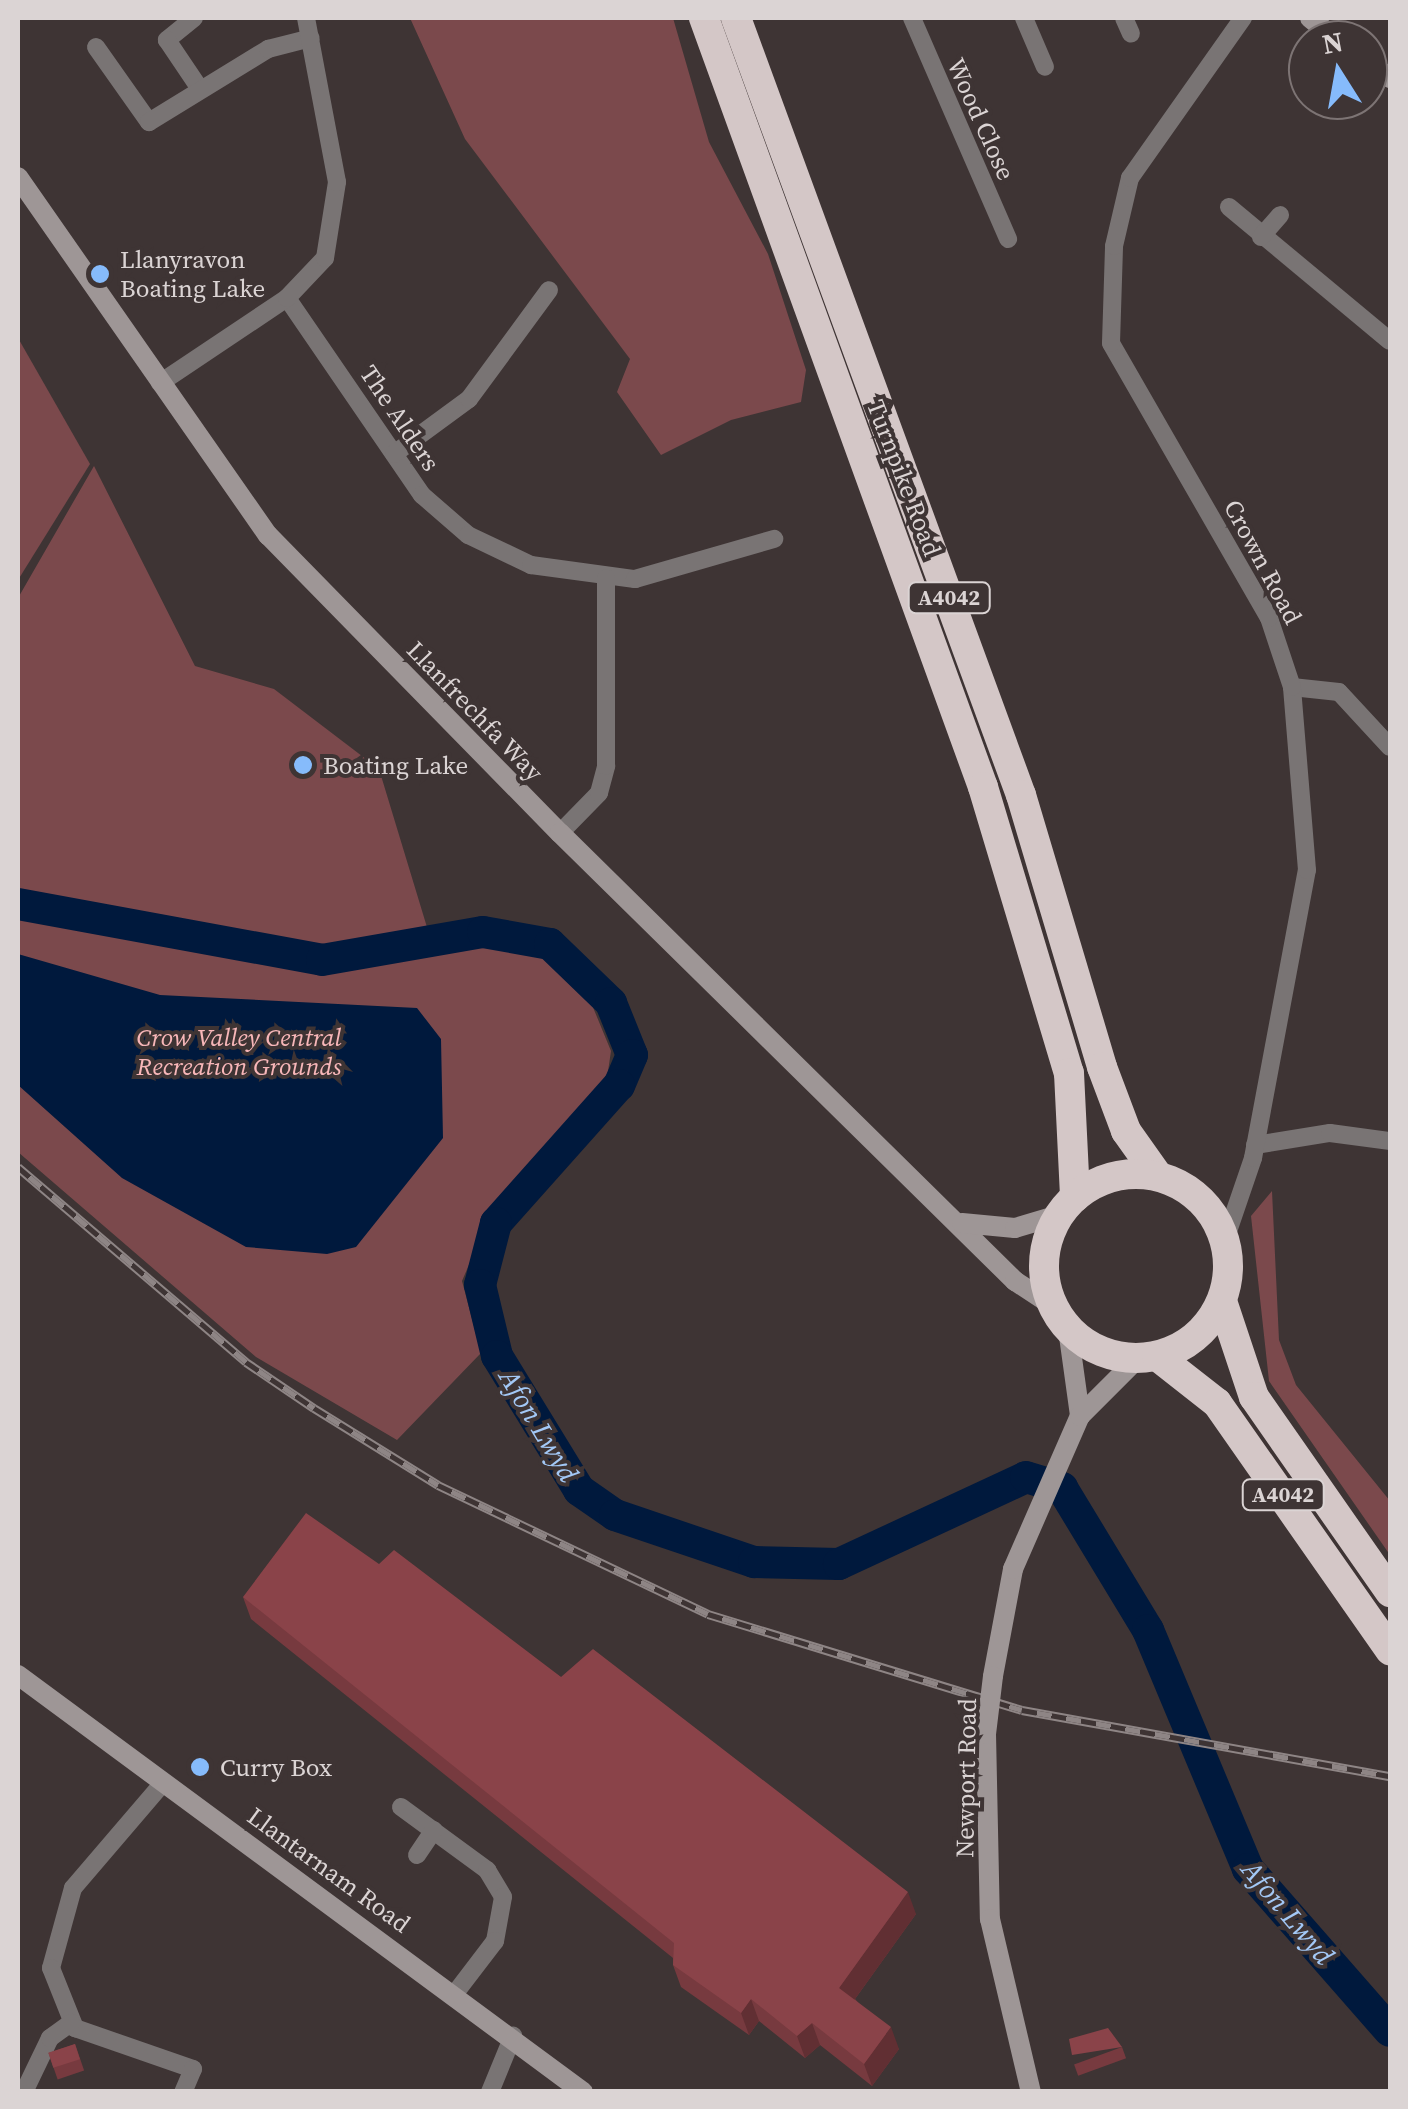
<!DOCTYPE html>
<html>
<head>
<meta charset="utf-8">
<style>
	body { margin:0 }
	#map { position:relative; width:1408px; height:2109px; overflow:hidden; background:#3e3434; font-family:"Source Serif 4",serif }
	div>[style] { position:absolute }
	.green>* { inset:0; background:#7b494c }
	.water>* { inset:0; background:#00193d }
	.river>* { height:32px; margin:-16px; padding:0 16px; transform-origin:16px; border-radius:16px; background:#00193d }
	.street>* { height:18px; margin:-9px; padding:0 9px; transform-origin:9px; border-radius:9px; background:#797474 }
	.secondary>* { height:20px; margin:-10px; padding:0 10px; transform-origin:10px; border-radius:10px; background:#9e9696 }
	.highway>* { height:30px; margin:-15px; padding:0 15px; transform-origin:15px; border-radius:15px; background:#d4c7c7 }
	.highway>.ring { margin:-15px; padding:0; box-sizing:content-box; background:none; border:30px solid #d4c7c7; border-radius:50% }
	.rail>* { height:9px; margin-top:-4.5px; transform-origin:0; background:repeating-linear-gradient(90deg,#3e3434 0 15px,#8e8585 0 30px); box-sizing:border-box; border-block:2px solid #8e8585 }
	.secondary-bridge>* { height:20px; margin:-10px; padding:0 10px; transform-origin:10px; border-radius:10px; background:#9e9696 }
	.wall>* { inset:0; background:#773a3f; transform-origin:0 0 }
	.shaded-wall>* { inset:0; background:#612f33 }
	.building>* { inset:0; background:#8a4349; transform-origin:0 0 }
	.dots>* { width:28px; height:28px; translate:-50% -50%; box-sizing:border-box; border:5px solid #3e3434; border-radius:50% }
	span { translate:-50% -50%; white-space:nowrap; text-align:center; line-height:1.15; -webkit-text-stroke:8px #3e3434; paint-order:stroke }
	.shield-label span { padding:2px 8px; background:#3e3434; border:2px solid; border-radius:8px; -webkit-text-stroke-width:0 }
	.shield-label { font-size:22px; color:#dbd4d4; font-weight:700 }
	.street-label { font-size:25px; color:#dbd4d4 }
	.poi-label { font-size:25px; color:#dbd4d4 }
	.left { translate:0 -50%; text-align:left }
	.park-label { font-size:25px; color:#f8b7b9; font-style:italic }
	.water-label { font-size:28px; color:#a3c8f6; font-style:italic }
	.frame { position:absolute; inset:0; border:20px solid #dbd4d4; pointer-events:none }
	.north { position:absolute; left:1288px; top:20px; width:100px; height:100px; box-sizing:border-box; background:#3e3434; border:2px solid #7d7474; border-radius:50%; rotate:349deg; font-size:28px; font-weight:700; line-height:40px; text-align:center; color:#dbd4d4 }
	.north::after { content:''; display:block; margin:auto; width:35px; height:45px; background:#86bbfb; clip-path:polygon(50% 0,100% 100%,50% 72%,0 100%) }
</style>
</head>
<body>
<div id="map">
	<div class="green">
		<i style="clip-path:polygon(410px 18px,673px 18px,709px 142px,768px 254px,806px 370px,801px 402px,731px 420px,661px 455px,617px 392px,630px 359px,465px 139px)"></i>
		<i style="clip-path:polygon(18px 338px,90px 464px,18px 580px)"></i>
		<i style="clip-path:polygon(94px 466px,195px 666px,274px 689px,379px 769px,433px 947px,488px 938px,545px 949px,590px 1000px,611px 1051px,606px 1085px,495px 1204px,462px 1281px,481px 1353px,397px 1440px,256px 1357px,18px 1152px,18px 598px)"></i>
		<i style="clip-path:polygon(1272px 1191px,1279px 1340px,1296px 1385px,1390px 1501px,1390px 1555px,1269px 1381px,1251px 1216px)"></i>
	</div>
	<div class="water">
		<i style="clip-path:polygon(18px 954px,160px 995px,417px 1008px,441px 1039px,443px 1138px,356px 1247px,327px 1254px,246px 1247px,122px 1178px,18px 1085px)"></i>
	</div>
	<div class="river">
		<i style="left:18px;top:904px;width:309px;rotate:10.4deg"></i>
		<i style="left:322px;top:960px;width:163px;rotate:-9.9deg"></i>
		<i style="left:483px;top:932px;width:68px;rotate:10.2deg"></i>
		<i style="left:550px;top:944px;width:85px;rotate:44deg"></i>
		<i style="left:611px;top:1003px;width:56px;rotate:68deg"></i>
		<i style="left:632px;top:1055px;width:33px;rotate:113deg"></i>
		<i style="left:619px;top:1085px;width:185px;rotate:131.7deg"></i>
		<i style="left:496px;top:1223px;width:64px;rotate:104.5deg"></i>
		<i style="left:480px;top:1285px;width:73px;rotate:76.5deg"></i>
		<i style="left:497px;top:1356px;width:157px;rotate:58.5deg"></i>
		<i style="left:579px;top:1490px;width:44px;rotate:34.8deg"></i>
		<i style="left:615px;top:1515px;width:147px;rotate:18.7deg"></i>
		<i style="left:754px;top:1562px;width:85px;rotate:1.3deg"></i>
		<i style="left:839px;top:1564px;width:206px;rotate:-24.9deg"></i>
		<i style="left:1026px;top:1477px;width:38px;rotate:17deg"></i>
		<i style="left:1062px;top:1488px;width:166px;rotate:58.8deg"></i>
		<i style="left:1148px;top:1630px;width:259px;rotate:67.3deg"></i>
		<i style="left:1248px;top:1869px;width:215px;rotate:48.8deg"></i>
	</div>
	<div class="street">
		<i style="left:194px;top:18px;width:35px;rotate:141deg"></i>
		<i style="left:167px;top:40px;width:59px;rotate:56deg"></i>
		<i style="left:912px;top:18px;width:241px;rotate:66.5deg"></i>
		<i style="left:1024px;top:18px;width:53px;rotate:66.8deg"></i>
		<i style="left:1124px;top:18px;width:17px;rotate:66deg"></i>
		<i style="left:96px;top:47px;width:92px;rotate:54.8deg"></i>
		<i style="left:149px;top:122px;width:140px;rotate:-31.5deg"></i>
		<i style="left:268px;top:49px;width:44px;rotate:-14.3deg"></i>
		<i style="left:1229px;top:207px;width:209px;rotate:39.8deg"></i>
		<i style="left:1261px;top:237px;width:29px;rotate:-49deg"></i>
		<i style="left:287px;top:298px;width:239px;rotate:55.6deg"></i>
		<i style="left:422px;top:495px;width:61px;rotate:41deg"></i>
		<i style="left:468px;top:535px;width:70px;rotate:25.5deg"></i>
		<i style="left:531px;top:565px;width:105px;rotate:7.7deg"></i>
		<i style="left:635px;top:579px;width:145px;rotate:-16.1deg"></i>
		<i style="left:160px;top:383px;width:153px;rotate:-33.8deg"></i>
		<i style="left:287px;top:298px;width:55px;rotate:-46.5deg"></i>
		<i style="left:325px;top:258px;width:77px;rotate:-81deg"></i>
		<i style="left:337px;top:182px;width:167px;rotate:-100.7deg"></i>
		<i style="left:394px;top:454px;width:93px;rotate:-36.3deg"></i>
		<i style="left:469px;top:399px;width:135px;rotate:-53.7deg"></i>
		<i style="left:1292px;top:687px;width:47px;rotate:6.1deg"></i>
		<i style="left:1339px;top:692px;width:75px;rotate:47.2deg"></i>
		<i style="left:560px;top:833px;width:56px;rotate:-45.7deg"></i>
		<i style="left:599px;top:793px;width:28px;rotate:-75deg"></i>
		<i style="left:606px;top:766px;width:188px;rotate:-90deg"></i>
		<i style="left:1255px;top:1145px;width:76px;rotate:-9.1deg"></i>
		<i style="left:1330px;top:1133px;width:61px;rotate:7.6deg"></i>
		<i style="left:1225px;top:1240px;width:87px;rotate:-71.1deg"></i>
		<i style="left:1253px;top:1158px;width:293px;rotate:-79.4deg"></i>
		<i style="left:1307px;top:870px;width:184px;rotate:-94.7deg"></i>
		<i style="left:1292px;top:687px;width:73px;rotate:-108.4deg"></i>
		<i style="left:1269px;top:618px;width:317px;rotate:-119.9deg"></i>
		<i style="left:1111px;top:343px;width:97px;rotate:-88.2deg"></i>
		<i style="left:1114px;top:246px;width:70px;rotate:-76.8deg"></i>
		<i style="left:1130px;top:178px;width:196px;rotate:-54.8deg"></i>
		<i style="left:163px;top:1783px;width:138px;rotate:130.6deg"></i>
		<i style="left:73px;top:1888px;width:83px;rotate:105.4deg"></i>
		<i style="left:51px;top:1968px;width:65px;rotate:68.2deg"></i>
		<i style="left:75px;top:2028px;width:125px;rotate:19.2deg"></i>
		<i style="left:193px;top:2069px;width:25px;rotate:113deg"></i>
		<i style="left:401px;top:1807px;width:107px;rotate:36.2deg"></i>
		<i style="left:487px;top:1870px;width:31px;rotate:59deg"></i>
		<i style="left:503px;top:1897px;width:45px;rotate:100.3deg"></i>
		<i style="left:495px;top:1941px;width:64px;rotate:127.4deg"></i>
		<i style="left:417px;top:1855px;width:30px;rotate:-56deg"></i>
		<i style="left:24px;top:2092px;width:60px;rotate:-64.3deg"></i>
		<i style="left:50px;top:2038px;width:26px;rotate:-36deg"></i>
		<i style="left:490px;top:2092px;width:61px;rotate:-67.7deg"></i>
	</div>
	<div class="secondary">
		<i style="left:1310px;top:18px;width:35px;rotate:39deg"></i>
		<i style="left:1368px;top:63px;width:27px;rotate:34deg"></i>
		<i style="left:18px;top:177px;width:437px;rotate:55.1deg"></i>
		<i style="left:268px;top:535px;width:417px;rotate:45.6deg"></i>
		<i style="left:560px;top:833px;width:639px;rotate:44.56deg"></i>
		<i style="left:1015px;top:1281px;width:45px;rotate:33.3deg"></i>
		<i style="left:962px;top:1223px;width:53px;rotate:5.4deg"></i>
		<i style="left:1015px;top:1228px;width:46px;rotate:-16.5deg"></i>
		<i style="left:1068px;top:1329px;width:88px;rotate:82.1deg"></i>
		<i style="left:18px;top:1675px;width:702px;rotate:36.43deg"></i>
		<i style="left:993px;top:1676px;width:109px;rotate:-79.4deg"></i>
		<i style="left:1013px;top:1569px;width:167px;rotate:-66.4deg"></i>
		<i style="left:1080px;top:1416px;width:81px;rotate:-45deg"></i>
		<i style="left:986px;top:1734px;width:185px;rotate:88.8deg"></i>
		<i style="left:990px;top:1919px;width:178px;rotate:76.7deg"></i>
	</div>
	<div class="highway">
		<i style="left:704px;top:18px;width:818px;rotate:70.06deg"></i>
		<i style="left:983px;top:787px;width:299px;rotate:73.3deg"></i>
		<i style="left:1069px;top:1073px;width:124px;rotate:87.2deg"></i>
		<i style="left:736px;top:18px;width:828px;rotate:69.86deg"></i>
		<i style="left:1021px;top:795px;width:284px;rotate:73.4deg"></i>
		<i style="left:1102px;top:1067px;width:68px;rotate:69.4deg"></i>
		<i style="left:1126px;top:1131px;width:55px;rotate:54.6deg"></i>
		<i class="ring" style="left:1044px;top:1174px;width:154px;height:154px"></i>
		<i style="left:1222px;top:1301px;width:101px;rotate:71.6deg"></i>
		<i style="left:1254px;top:1397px;width:238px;rotate:55.1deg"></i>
		<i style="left:1157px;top:1356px;width:76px;rotate:38.1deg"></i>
		<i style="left:1217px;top:1403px;width:302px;rotate:55deg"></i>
	</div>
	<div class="rail">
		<i style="left:18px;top:1167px;width:300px;rotate:40.5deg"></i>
		<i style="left:246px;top:1362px;width:82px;rotate:34.1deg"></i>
		<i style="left:314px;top:1408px;width:146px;rotate:31.8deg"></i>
		<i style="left:438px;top:1485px;width:299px;rotate:25.5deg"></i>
		<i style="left:708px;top:1614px;width:328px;rotate:17deg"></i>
		<i style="left:1022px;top:1710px;width:374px;rotate:10.2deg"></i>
	</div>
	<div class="secondary-bridge">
		<i style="left:986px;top:1734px;width:58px;rotate:-83.1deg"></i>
	</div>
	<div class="wall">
		<i style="clip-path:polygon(379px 1564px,561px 1677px,916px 1914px,855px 1999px,899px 2049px,872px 2086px,820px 2045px,805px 2058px,759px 2021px,749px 2035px,681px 1987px,673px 1965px,673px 1958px,251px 1619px,243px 1597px)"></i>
		<i style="left:75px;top:2044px;width:28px;height:28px;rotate:71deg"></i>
		<i style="left:1122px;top:2047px;width:12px;height:51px;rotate:70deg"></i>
	</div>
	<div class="shaded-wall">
		<i style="clip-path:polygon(908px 1892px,916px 1914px,847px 2010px,839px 1988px)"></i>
		<i style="clip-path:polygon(751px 1999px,759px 2021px,749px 2035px,741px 2013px)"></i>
		<i style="clip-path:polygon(812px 2023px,820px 2045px,805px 2058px,797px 2036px)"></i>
		<i style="clip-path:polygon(891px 2027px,899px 2049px,872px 2086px,864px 2064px)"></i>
	</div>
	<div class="building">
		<i style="clip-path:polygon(306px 1513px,379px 1564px,394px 1550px,561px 1677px,593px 1649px,908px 1892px,839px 1988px,891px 2027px,864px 2064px,812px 2023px,797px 2036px,751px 1999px,741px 2013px,673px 1965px,674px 1943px,243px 1597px)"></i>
		<i style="clip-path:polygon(1108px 2028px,1122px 2047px,1072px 2055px,1069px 2039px)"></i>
		<i style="left:75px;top:2044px;width:16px;height:28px;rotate:72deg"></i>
	</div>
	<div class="dots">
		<i style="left:100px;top:274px;background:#86bbfb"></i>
		<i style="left:303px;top:765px;background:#86bbfb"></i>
		<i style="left:200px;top:1767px;background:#86bbfb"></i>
	</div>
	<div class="shield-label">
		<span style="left:949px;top:598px">A4042</span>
		<span style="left:1283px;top:1495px">A4042</span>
	</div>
	<div class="street-label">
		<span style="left:981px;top:119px;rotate:66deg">Wood Close</span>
		<span style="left:400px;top:418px;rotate:56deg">The Alders</span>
		<span style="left:904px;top:478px;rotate:69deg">Turnpike Road</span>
		<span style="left:1263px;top:562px;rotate:62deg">Crown Road</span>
		<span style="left:475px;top:711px;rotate:46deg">Llanfrechfa Way</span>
		<span style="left:966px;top:1778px;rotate:-89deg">Newport Road</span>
		<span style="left:329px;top:1870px;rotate:36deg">Llantarnam Road</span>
	</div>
	<div class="poi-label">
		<span class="left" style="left:120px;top:274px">Llanyravon<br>Boating Lake</span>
		<span class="left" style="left:323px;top:765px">Boating Lake</span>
		<span class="left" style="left:220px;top:1767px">Curry Box</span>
	</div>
	<div class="park-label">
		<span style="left:239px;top:1052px">Crow Valley Central<br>Recreation Grounds</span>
	</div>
	<div class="water-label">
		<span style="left:539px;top:1425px;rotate:59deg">Afon Lwyd</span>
		<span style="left:1288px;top:1912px;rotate:50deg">Afon Lwyd</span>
	</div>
	<div class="frame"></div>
	<div class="north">N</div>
</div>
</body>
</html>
